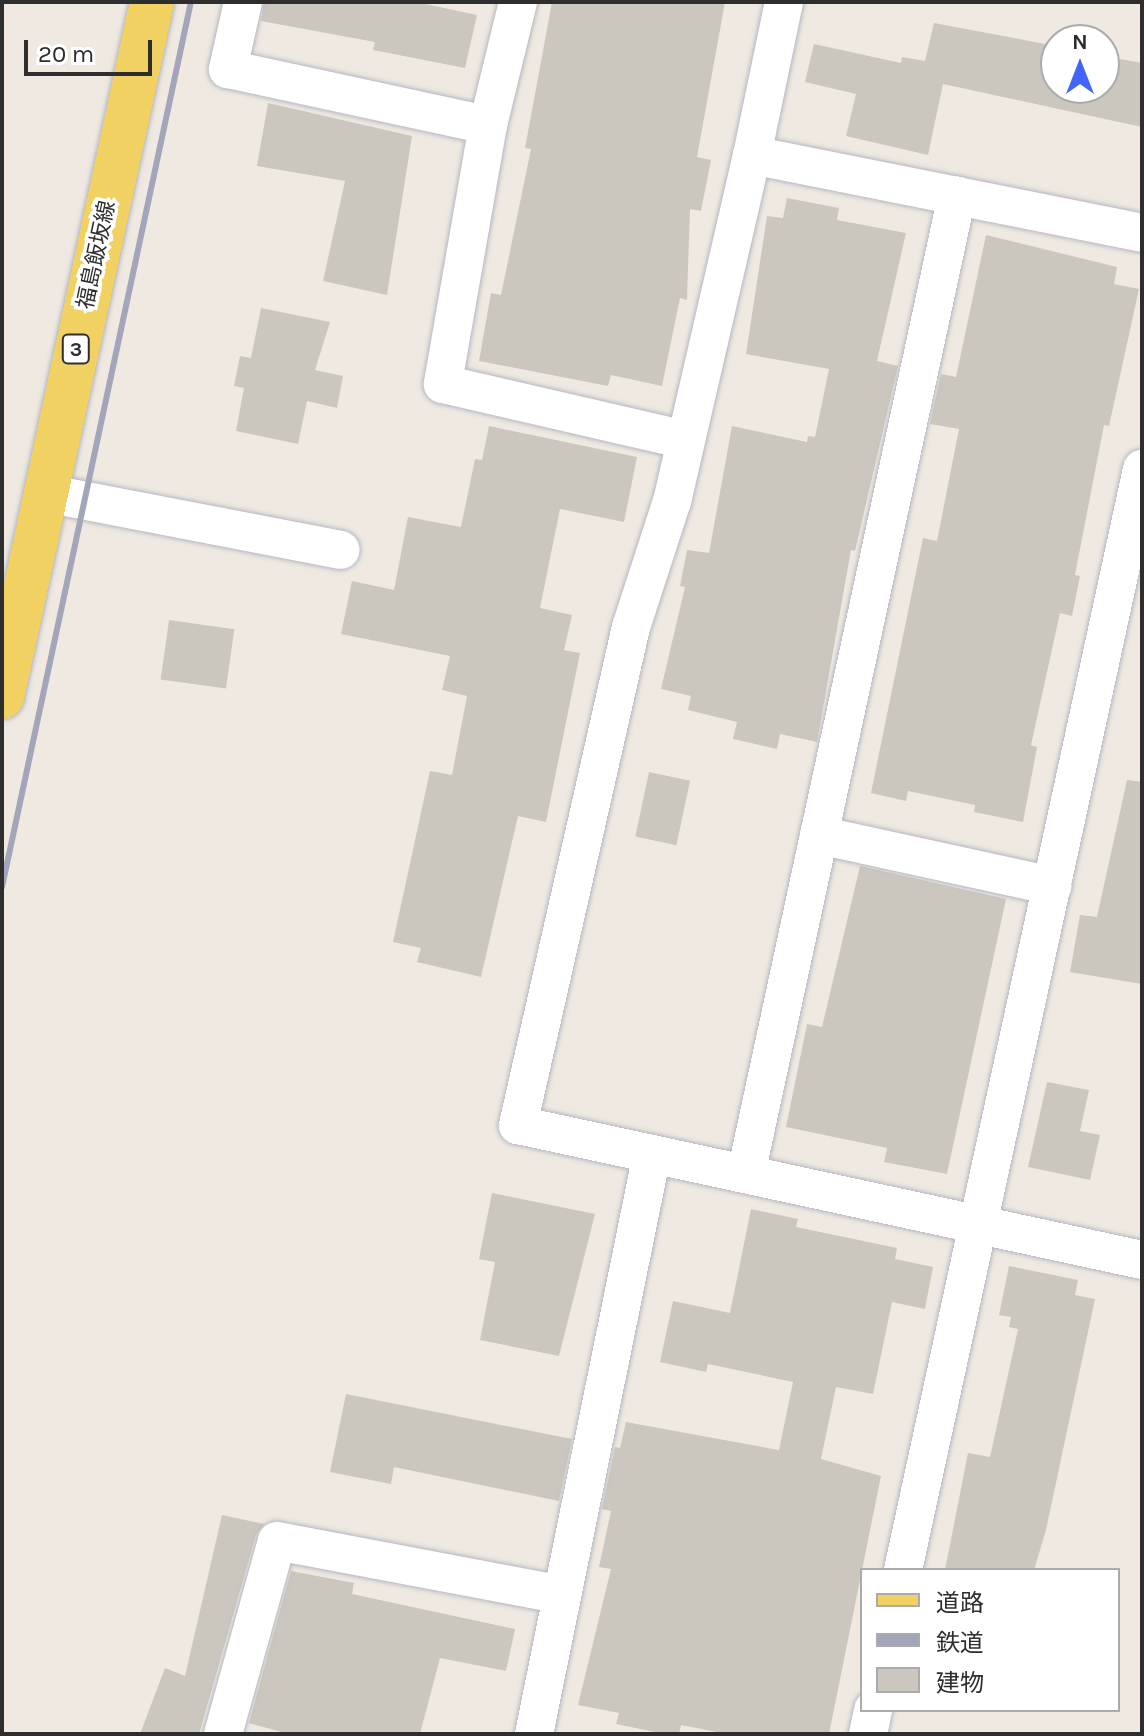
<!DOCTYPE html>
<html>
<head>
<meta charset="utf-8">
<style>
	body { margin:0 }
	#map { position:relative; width:1144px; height:1736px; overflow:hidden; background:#efe9e1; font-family:Karla,"Noto Sans JP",sans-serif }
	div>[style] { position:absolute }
	.building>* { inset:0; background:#cbc7bf; transform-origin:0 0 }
	.roads { filter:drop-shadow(0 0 2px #b4b7c1) drop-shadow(0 0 2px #b4b7c1) }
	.street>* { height:38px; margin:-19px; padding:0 19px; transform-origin:19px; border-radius:19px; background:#fff }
	.primary>* { height:44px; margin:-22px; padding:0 22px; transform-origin:22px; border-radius:22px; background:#f2d163 }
	.rail>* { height:6px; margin:-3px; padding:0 3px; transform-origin:3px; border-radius:3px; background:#a3a6b8 }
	span { translate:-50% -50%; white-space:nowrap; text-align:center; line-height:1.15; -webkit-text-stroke:7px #fff; paint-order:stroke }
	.shield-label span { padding:2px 6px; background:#fff; border:2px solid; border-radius:6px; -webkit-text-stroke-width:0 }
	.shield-label { font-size:20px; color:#2e2e2e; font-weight:700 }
	.street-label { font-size:22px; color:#2e2e2e }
	.frame { position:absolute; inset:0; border:4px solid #2e2e2e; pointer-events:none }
	.legend { position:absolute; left:860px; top:1568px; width:260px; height:144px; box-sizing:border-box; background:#fff; border:2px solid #ababab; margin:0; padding:10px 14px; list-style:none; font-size:24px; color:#2e2e2e }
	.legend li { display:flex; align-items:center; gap:16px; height:40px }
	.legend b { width:40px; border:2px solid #ababab }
	.north { position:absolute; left:1040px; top:24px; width:80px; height:80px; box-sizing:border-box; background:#fff; border:2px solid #ababab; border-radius:50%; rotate:0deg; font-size:22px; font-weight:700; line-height:32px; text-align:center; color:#2e2e2e }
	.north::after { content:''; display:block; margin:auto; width:28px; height:36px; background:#4264fb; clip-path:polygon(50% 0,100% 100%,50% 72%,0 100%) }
	.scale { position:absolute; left:24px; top:40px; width:128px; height:36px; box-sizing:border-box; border:4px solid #2e2e2e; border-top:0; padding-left:10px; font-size:24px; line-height:28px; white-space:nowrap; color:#2e2e2e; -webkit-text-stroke:6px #fff; paint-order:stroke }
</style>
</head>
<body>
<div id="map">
	<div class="building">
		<i style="clip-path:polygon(264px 2px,416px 2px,477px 15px,465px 68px,373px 50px,375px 42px,261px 21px)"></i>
		<i style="clip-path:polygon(552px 2px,725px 2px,697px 157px,711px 160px,701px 211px,690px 209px,687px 300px,680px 298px,662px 386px,611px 375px,608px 386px,479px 361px,491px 293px,501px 295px,531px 149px,525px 148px)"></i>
		<i style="clip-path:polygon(934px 23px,1056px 46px,1056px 88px,1104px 88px,1104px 56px,1142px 63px,1142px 127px,943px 84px,928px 155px,846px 136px,856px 94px,805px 82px,814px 44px,901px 63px,902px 57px,925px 61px)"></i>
		<i style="clip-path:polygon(268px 103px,412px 136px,387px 295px,323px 281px,345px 181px,257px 166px)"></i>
		<i style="clip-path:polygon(787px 198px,839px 208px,837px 220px,906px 233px,877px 361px,898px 366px,855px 551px,851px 550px,817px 742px,780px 734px,777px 749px,733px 739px,737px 722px,688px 710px,691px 696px,661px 689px,685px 587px,680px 586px,687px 550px,709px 553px,732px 426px,807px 442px,808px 436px,815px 437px,829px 369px,746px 354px,767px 216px,783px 218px)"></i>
		<i style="clip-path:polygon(986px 235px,1117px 267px,1114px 284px,1139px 289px,1109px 426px,1104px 425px,1075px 575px,1080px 576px,1072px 616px,1060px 613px,1031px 745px,1037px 747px,1023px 822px,974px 812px,975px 805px,908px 791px,906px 801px,871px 793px,923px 538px,937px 541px,959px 429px,930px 424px,941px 374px,956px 377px)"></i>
		<i style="clip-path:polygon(261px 308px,330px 322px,315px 370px,343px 376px,337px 408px,307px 401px,298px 444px,236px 431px,244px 388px,234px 386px,240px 356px,251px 358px)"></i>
		<i style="clip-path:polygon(489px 426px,637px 457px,624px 522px,560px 509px,540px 608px,572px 615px,564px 650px,580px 653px,546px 822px,518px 816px,481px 977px,417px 962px,421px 948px,393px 942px,430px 771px,452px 775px,467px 696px,442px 690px,450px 656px,341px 634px,352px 581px,394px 590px,408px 517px,461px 527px,475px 459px,482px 460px)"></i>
		<i style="left:169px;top:620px;width:66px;height:60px;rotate:8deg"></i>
		<i style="left:649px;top:772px;width:42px;height:66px;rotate:12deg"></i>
		<i style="clip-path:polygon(1127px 780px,1142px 782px,1142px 984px,1070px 972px,1080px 915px,1097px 917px)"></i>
		<i style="clip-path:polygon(860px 866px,1006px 899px,947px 1174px,884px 1162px,887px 1148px,786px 1127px,807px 1024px,822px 1027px)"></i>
		<i style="clip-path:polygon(1047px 1082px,1089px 1090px,1080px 1131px,1100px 1135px,1090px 1180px,1028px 1167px)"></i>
		<i style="clip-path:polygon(492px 1193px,595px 1214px,559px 1356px,480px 1340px,495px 1262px,479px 1259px)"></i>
		<i style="clip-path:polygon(751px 1209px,798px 1219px,796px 1227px,897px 1248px,895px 1259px,933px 1267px,925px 1309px,892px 1302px,873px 1394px,836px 1387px,821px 1459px,881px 1476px,829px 1734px,727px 1734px,681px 1725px,679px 1734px,665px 1734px,616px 1724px,619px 1713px,578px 1705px,611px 1569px,599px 1567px,611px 1511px,602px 1509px,615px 1447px,620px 1448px,626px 1422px,779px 1450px,793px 1382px,708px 1364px,706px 1372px,660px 1362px,673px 1301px,730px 1313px)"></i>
		<i style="clip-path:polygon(1009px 1266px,1078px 1280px,1075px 1295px,1095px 1299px,1046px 1530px,1034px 1570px,945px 1570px,968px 1453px,990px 1457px,1018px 1329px,1009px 1327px,1011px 1317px,999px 1315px)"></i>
		<i style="clip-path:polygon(346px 1394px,572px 1439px,559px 1501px,394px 1467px,391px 1484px,330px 1472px)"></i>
		<i style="clip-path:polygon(222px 1515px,264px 1524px,256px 1535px,199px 1734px,140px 1734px,165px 1668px,185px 1676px)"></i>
		<i style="clip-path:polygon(291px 1571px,354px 1583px,352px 1594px,515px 1629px,506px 1671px,440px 1658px,420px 1734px,289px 1734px,249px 1723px)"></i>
	</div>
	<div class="roads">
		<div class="street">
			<i style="left:243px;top:2px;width:69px;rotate:102.6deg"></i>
			<i style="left:228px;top:69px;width:266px;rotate:12.2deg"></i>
			<i style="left:518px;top:2px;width:127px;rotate:103.7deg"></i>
			<i style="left:488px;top:125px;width:263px;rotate:99.9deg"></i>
			<i style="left:443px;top:384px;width:249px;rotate:13deg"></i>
			<i style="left:784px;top:2px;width:156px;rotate:101.8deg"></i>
			<i style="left:752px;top:155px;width:398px;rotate:11.3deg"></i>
			<i style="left:752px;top:155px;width:355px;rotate:103deg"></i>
			<i style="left:672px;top:501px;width:133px;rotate:108deg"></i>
			<i style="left:631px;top:627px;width:511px;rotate:102.78deg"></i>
			<i style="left:518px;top:1125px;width:638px;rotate:12.21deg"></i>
			<i style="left:45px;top:493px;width:301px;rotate:10.9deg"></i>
			<i style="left:819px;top:835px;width:239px;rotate:12.3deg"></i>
			<i style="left:746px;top:1174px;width:1001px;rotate:-77.83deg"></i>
			<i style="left:903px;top:1570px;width:1127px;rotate:-77.75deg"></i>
			<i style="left:223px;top:1734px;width:200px;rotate:-74.4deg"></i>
			<i style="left:277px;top:1541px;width:290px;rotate:10.7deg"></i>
			<i style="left:534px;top:1734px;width:592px;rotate:-78.5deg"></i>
			<i style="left:868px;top:1734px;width:25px;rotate:-78deg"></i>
		</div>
		<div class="primary">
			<i style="left:2px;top:697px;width:711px;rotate:-77.82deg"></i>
		</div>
	</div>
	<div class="rail">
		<i style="left:2px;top:887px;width:905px;rotate:-77.95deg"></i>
	</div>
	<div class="shield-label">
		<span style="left:76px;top:349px">3</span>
	</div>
	<div class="street-label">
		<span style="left:97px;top:255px;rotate:-78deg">福島飯坂線</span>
	</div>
	<div class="frame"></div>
	<ul class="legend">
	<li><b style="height:10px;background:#f2d163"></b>道路</li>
	<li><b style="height:10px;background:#a3a6b8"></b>鉄道</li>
	<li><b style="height:22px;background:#cbc7bf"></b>建物</li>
	</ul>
	<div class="north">N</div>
	<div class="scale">20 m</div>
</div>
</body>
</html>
